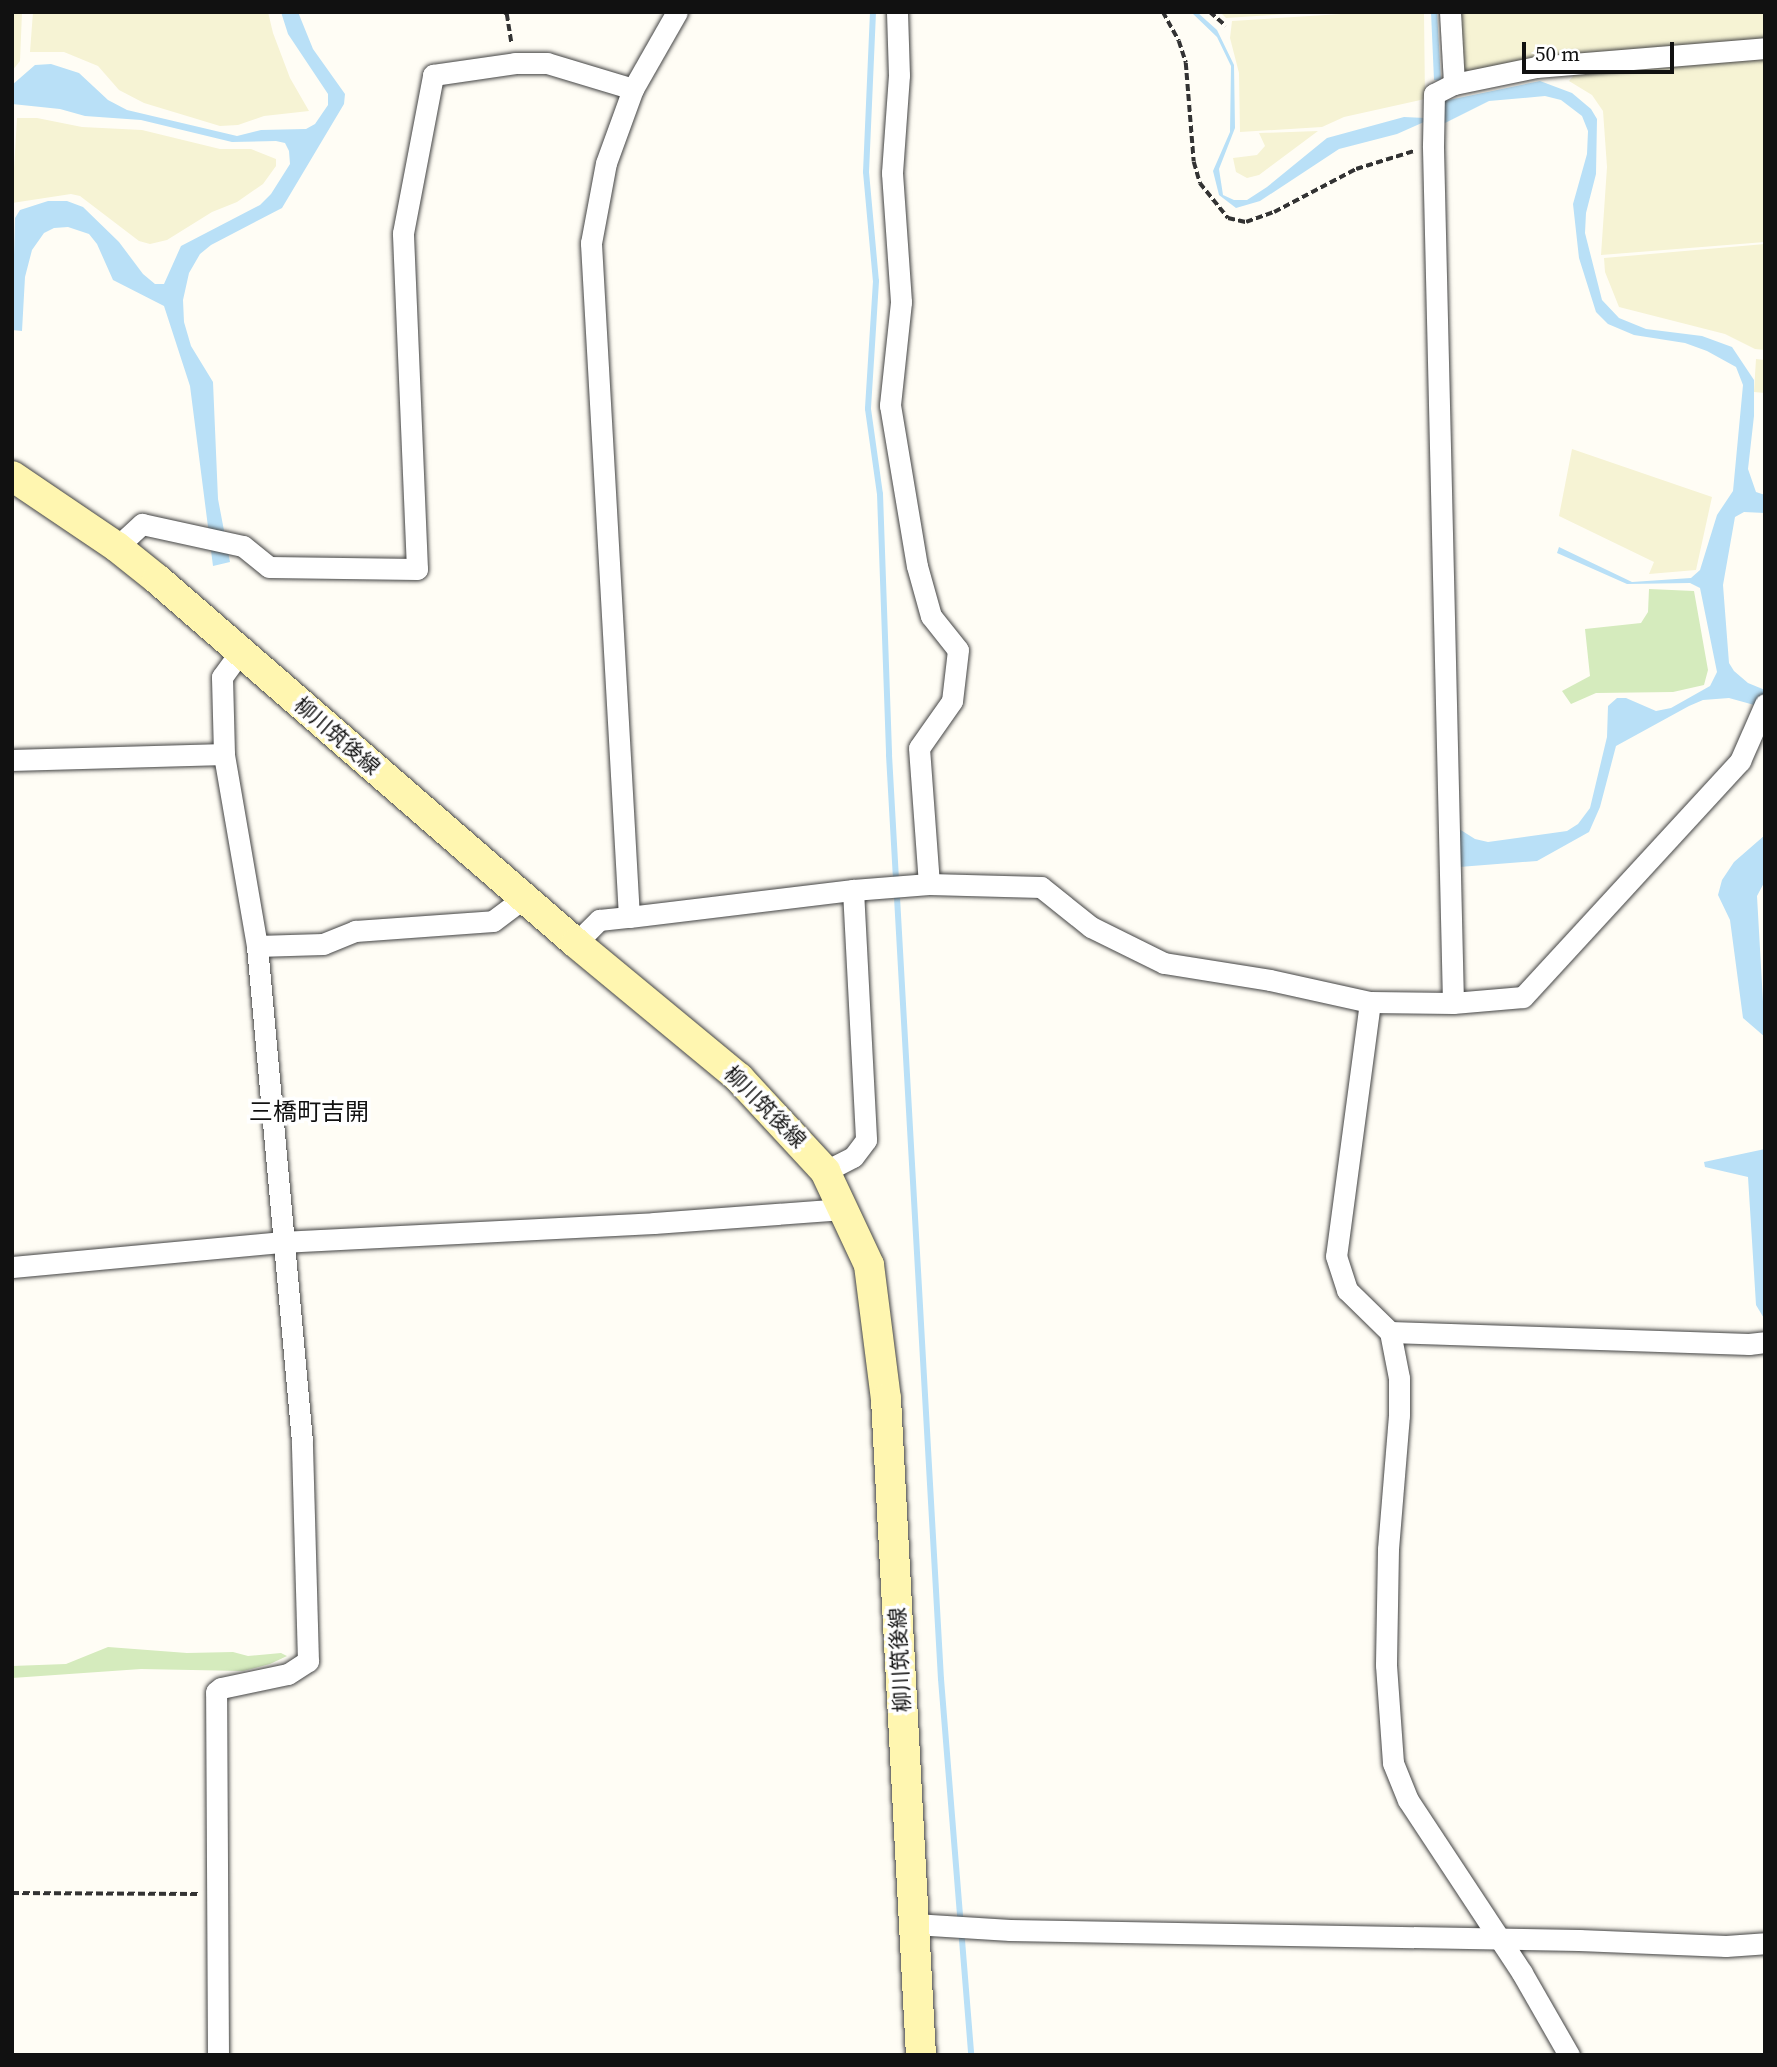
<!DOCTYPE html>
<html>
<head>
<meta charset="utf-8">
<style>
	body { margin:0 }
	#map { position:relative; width:1777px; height:2067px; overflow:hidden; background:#fffdf5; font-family:"Source Serif 4","Noto Sans JP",serif }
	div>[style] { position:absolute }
	.farmland>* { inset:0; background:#f6f3d4 }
	.green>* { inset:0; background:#d5ebbd }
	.water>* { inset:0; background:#b9e0f7 }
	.stream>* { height:6px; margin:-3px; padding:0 3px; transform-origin:3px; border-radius:3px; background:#b9e0f7 }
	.path>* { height:3.5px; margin-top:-1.75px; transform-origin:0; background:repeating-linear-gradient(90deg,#333 0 7px,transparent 0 10.5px) }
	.roads { filter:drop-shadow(0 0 2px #444) drop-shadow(0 0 2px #444) }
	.minor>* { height:21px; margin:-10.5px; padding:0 10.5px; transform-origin:10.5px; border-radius:10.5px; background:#fff }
	.secondary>* { height:30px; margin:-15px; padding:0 15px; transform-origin:15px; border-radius:15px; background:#fff6b0 }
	span { translate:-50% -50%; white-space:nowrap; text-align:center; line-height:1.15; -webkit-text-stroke:7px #fff; paint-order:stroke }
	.street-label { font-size:21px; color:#111 }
	.quarter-label { font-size:24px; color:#111 }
	.frame { position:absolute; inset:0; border:14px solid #111; pointer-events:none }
	.scale { position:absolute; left:1522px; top:42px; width:152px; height:32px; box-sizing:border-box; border:4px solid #111; border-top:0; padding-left:9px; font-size:21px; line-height:24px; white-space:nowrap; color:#111; -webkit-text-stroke:5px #fff; paint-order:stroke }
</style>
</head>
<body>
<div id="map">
	<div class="farmland">
		<i style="clip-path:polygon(12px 12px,22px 12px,20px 61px,12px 71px)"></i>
		<i style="clip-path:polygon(33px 12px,268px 12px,273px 33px,290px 78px,309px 111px,264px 116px,238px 125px,220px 126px,144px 103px,119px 90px,98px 66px,64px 52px,30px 52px)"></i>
		<i style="clip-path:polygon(1220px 12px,1317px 12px,1226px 18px)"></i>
		<i style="clip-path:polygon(1373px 12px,1424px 12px,1425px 99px,1344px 117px,1322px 127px,1240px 132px,1239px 73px,1230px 38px,1232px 21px)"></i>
		<i style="clip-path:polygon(1459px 12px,1764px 12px,1765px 40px,1464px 75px)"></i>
		<i style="clip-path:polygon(1765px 57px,1765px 242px,1601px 255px,1607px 167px,1603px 111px,1592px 95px,1569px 81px,1575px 74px)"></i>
		<i style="clip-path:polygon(17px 118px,37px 118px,82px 127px,142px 130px,220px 149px,251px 149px,276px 159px,276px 166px,263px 184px,237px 202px,212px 212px,167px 240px,150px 244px,139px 241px,80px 196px,71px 194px,12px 203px)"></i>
		<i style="clip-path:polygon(1318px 131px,1259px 175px,1247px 178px,1236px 172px,1233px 158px,1257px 155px,1265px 146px,1259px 133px)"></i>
		<i style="clip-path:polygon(1765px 244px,1765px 350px,1755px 349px,1725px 334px,1619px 307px,1605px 272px,1604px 258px)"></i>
		<i style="clip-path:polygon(1756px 359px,1765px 360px,1765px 393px,1754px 392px)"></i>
		<i style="clip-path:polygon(1572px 449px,1712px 497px,1696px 570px,1649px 574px,1654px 562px,1559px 516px)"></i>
	</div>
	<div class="green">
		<i style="clip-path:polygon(1649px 589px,1694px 591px,1708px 670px,1704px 685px,1673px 692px,1596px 693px,1571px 704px,1562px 691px,1590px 676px,1585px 629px,1641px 623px,1648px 612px)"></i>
		<i style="clip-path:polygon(108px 1647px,187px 1653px,233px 1652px,248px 1656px,281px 1653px,287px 1656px,270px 1664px,243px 1671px,141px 1669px,12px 1678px,12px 1666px,66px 1664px)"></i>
	</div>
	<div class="water">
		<i style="clip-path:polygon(281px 12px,298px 12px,313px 49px,345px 94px,344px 104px,282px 208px,211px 245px,200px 254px,189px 273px,183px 300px,184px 322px,191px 346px,213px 382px,218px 499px,230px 562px,213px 566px,190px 386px,164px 306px,113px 280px,97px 244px,89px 234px,68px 227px,54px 228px,44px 233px,32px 250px,25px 277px,22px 331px,12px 330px,15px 218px,20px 210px,48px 201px,67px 201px,83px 207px,119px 242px,143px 274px,155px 284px,164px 284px,181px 246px,260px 205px,271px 194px,290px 164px,289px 151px,285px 143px,276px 141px,232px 142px,141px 120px,85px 116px,60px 109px,12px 104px,12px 85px,35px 65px,51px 64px,79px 73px,108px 100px,127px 110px,237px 136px,261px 130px,306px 129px,315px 124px,328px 105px,328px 94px,288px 34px)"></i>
		<i style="clip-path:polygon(1191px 12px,1197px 12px,1217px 30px,1234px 65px,1235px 128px,1219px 169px,1223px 195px,1234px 200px,1247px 200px,1267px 187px,1327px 138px,1404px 117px,1425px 118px,1424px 122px,1397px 134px,1339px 149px,1260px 201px,1236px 208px,1219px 195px,1213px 171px,1230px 132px,1231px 66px,1217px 37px)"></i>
		<i style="clip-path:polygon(1431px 12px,1437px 12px,1441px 81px,1434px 80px)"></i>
		<i style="clip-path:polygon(1540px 81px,1572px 93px,1591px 109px,1597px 119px,1596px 174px,1586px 213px,1585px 233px,1602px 300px,1619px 318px,1646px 329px,1702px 336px,1732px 347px,1754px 380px,1754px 416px,1748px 469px,1756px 492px,1765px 495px,1765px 513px,1744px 512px,1735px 517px,1723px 585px,1729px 663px,1734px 671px,1748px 683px,1765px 690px,1765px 708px,1729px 698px,1703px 700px,1689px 706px,1616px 746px,1600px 807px,1589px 832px,1537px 861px,1459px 867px,1456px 827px,1475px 839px,1488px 842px,1567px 831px,1578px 824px,1590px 808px,1607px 737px,1608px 706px,1617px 698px,1626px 698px,1656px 711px,1671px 708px,1710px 686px,1717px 672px,1700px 588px,1690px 583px,1627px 584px,1557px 553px,1559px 547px,1632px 582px,1691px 578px,1700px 570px,1717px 515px,1733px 491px,1743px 385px,1736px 367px,1707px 351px,1685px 343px,1634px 335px,1608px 324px,1596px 312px,1579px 258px,1573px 204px,1587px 154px,1588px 131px,1582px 116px,1561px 100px,1545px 96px,1489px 101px,1439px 126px,1439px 102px)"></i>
		<i style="clip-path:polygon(1765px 835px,1765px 881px,1757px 896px,1765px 1037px,1743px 1018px,1730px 920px,1718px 895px,1722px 880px,1734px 862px)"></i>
		<i style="clip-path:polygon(1765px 1149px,1765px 1320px,1756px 1305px,1748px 1177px,1705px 1167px,1704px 1162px)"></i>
	</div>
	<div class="stream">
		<i style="left:873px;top:12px;width:160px;rotate:92.5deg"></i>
		<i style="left:866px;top:172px;width:109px;rotate:84.8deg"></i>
		<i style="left:876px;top:281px;width:128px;rotate:93.6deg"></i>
		<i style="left:868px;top:409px;width:86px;rotate:82deg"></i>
		<i style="left:880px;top:494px;width:261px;rotate:88deg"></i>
		<i style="left:889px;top:755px;width:925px;rotate:86.78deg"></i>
		<i style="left:941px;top:1679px;width:377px;rotate:85.4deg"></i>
	</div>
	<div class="path">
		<i style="left:504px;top:12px;width:4px;rotate:34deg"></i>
		<i style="left:507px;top:14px;width:30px;rotate:81deg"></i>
		<i style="left:1163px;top:12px;width:33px;rotate:61deg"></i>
		<i style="left:1179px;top:41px;width:23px;rotate:72deg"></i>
		<i style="left:1186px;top:63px;width:99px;rotate:85.4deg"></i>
		<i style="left:1194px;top:162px;width:22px;rotate:74deg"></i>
		<i style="left:1200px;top:183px;width:45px;rotate:51.3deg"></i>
		<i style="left:1228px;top:218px;width:18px;rotate:13deg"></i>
		<i style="left:1246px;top:222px;width:30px;rotate:-20deg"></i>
		<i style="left:1274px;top:212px;width:93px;rotate:-27.7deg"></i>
		<i style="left:1356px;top:169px;width:61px;rotate:-17.2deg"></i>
		<i style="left:1210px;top:12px;width:21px;rotate:41deg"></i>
		<i style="left:12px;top:1893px;width:186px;rotate:0.3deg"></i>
	</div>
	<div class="roads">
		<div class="minor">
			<i style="left:897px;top:12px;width:63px;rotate:88.2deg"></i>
			<i style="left:899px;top:75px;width:98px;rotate:94.1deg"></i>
			<i style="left:892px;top:173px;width:129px;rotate:86deg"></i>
			<i style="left:901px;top:302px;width:104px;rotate:96.1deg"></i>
			<i style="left:890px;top:405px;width:163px;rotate:80.5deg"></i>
			<i style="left:917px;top:566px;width:52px;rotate:74.4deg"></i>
			<i style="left:931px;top:616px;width:43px;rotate:51.5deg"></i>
			<i style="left:958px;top:650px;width:51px;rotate:96.7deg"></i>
			<i style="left:952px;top:701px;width:57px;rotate:125.1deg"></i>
			<i style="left:919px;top:748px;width:136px;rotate:85.8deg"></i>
			<i style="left:1450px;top:12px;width:72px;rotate:86.8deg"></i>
			<i style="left:117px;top:547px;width:34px;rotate:-43deg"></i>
			<i style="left:142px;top:524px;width:103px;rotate:12.3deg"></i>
			<i style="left:243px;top:546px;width:33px;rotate:39deg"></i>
			<i style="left:269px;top:567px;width:148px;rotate:0.8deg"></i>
			<i style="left:417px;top:569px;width:336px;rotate:-92.4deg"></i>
			<i style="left:403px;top:233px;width:161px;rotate:-79.2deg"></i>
			<i style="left:433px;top:75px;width:83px;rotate:-8.3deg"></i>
			<i style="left:515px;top:63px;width:32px"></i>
			<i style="left:547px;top:63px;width:90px;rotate:16.8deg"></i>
			<i style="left:12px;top:760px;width:212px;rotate:-1.6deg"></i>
			<i style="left:853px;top:890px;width:76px;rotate:-4.5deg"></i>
			<i style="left:929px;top:884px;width:112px;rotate:1.5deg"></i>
			<i style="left:1041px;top:887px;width:64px;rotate:38.7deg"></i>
			<i style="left:1091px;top:927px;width:81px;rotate:26.3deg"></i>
			<i style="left:1164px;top:963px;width:107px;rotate:9.1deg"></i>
			<i style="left:1270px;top:980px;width:102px;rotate:12.4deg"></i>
			<i style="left:1370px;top:1002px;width:83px;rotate:0.7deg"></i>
			<i style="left:1453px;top:1003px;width:70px;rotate:-4.9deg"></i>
			<i style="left:1523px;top:997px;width:321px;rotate:-47.4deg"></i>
			<i style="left:1740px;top:761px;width:62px;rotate:-66.3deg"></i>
			<i style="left:629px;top:917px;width:226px;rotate:-6.9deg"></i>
			<i style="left:853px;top:890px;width:250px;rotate:87deg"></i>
			<i style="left:866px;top:1140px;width:21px;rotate:127deg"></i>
			<i style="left:853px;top:1157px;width:31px;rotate:153deg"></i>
			<i style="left:576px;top:943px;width:33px;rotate:-45deg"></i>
			<i style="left:599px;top:920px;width:30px;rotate:-6deg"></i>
			<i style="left:629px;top:917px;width:675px;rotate:-93.23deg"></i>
			<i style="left:591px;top:243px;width:81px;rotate:-79.4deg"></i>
			<i style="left:606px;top:163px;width:79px;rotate:-70deg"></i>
			<i style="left:633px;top:89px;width:89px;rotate:-60.3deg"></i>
			<i style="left:257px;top:946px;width:66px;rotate:-1.7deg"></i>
			<i style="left:323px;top:944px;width:35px;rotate:-22deg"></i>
			<i style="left:355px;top:931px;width:138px;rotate:-4.1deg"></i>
			<i style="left:493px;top:921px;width:39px;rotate:-37deg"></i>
			<i style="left:1370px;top:1002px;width:256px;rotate:97.6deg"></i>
			<i style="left:1336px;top:1256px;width:36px;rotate:72deg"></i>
			<i style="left:1347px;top:1290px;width:60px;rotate:44.3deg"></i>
			<i style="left:1390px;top:1332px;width:47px;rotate:78.9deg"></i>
			<i style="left:1399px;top:1378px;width:37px;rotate:90deg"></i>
			<i style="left:1399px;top:1415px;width:134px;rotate:94.7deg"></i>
			<i style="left:1388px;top:1549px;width:116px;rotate:91deg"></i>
			<i style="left:1386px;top:1665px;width:98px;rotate:85.9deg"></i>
			<i style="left:1393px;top:1763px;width:40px;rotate:68deg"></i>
			<i style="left:1408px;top:1800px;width:207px;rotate:56.6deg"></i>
			<i style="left:1522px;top:1973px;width:95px;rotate:60.2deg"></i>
			<i style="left:1453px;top:1003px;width:858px;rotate:-91.34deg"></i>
			<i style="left:1433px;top:145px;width:51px;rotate:-88.9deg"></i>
			<i style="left:1434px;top:94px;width:22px;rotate:-27deg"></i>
			<i style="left:1454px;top:84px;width:84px;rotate:-11.7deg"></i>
			<i style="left:1536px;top:67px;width:230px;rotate:-4.7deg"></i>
			<i style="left:12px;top:1267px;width:270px;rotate:-5.3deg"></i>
			<i style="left:281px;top:1242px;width:373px;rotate:-2.9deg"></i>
			<i style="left:654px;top:1223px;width:190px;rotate:-4.2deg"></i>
			<i style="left:1390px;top:1332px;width:359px;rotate:1.9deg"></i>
			<i style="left:1749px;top:1344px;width:16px;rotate:-7deg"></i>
			<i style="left:914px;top:1924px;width:96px;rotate:3.6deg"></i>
			<i style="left:1010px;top:1930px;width:569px;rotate:1.01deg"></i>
			<i style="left:1579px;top:1940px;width:147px;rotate:2.3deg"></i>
			<i style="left:1726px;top:1946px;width:39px;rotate:-4deg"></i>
			<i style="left:218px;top:2055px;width:363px;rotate:-90.3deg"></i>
			<i style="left:216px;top:1692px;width:6px;rotate:-39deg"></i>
			<i style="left:221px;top:1688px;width:68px;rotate:-11.8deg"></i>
			<i style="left:288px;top:1674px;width:24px;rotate:-33deg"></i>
			<i style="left:308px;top:1661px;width:220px;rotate:-91.6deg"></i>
			<i style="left:302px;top:1441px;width:497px;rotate:-95.2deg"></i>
			<i style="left:257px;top:946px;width:195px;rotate:-99.8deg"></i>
			<i style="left:224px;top:754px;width:77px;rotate:-91.5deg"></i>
			<i style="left:222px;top:677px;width:31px;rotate:-54deg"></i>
		</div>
		<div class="secondary">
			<i style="left:12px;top:476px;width:127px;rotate:34.1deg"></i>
			<i style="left:117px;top:547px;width:51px;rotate:38.7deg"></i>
			<i style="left:157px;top:579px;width:555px;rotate:40.98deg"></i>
			<i style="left:576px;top:943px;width:212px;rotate:39.6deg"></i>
			<i style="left:739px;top:1078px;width:127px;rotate:47.2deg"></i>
			<i style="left:825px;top:1171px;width:104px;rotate:64.9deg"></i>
			<i style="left:869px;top:1265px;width:135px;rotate:82.8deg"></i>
			<i style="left:886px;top:1399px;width:657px;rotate:86.95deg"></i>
		</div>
	</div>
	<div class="street-label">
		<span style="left:337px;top:736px;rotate:41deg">柳川筑後線</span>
		<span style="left:765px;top:1107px;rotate:45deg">柳川筑後線</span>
		<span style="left:900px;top:1660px;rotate:-93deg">柳川筑後線</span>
	</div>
	<div class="quarter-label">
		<span style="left:309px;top:1112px">三橋町吉開</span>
	</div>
	<div class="frame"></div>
	<div class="scale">50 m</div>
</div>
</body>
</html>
